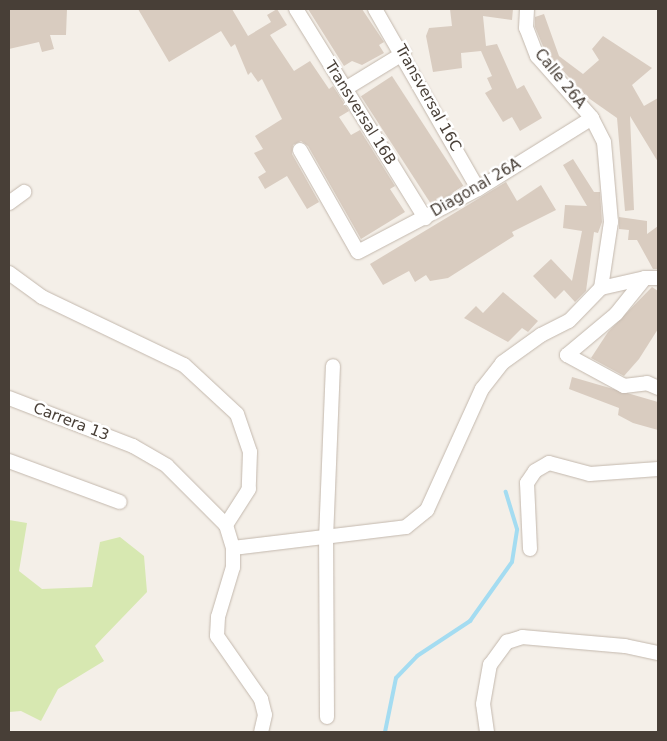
<!DOCTYPE html>
<html>
<head>
<meta charset="utf-8">
<style>
	body { margin:0 }
	#map { position:relative; width:667px; height:741px; overflow:hidden; background:#f4efe8; font-family:"DejaVu Sans",sans-serif }
	div>[style] { position:absolute }
	.green>* { inset:0; background:#d7e8b1 }
	.stream>* { height:4px; margin:-2px; padding:0 2px; transform-origin:2px; border-radius:2px; background:#a4dcf1 }
	.building>* { inset:0; background:#d9ccc0; transform-origin:0 0 }
	.roads { filter:drop-shadow(0 0 1px #c3b8ad) drop-shadow(0 0 1px #c3b8ad) }
	.minor>* { height:14px; margin:-7px; padding:0 7px; transform-origin:7px; border-radius:7px; background:#fff }
	span { translate:-50% -50%; white-space:nowrap; text-align:center; line-height:1.15; -webkit-text-stroke:5px #fff; paint-order:stroke }
	.street-label { font-size:15px; color:#483f37 }
	.frame { position:absolute; inset:0; border:10px solid #483f37; pointer-events:none }
</style>
</head>
<body>
<div id="map">
	<div class="green">
		<i style="clip-path:polygon(9px 520px,27px 523px,19px 571px,42px 589px,92px 587px,100px 542px,120px 537px,144px 556px,147px 592px,95px 646px,104px 661px,58px 689px,41px 721px,21px 711px,9px 712px)"></i>
	</div>
	<div class="stream">
		<i style="left:385px;top:732px;width:55px;rotate:-78.5deg"></i>
		<i style="left:396px;top:678px;width:30px;rotate:-46deg"></i>
		<i style="left:417px;top:656px;width:64px;rotate:-33.4deg"></i>
		<i style="left:470px;top:621px;width:72px;rotate:-54.6deg"></i>
		<i style="left:512px;top:562px;width:33px;rotate:-81deg"></i>
		<i style="left:517px;top:529px;width:39px;rotate:-107deg"></i>
	</div>
	<div class="building">
		<i style="clip-path:polygon(9px 9px,67px 9px,66px 35px,50px 35px,54px 49px,42px 52px,39px 42px,9px 49px)"></i>
		<i style="clip-path:polygon(138px 9px,232px 9px,248px 36px,271px 22px,267px 15px,277px 9px,287px 25px,270px 35px,294px 71px,310px 61px,329px 89px,333px 86px,349px 111px,339px 117px,351px 135px,360px 130px,395px 186px,390px 189px,405px 212px,361px 239px,308px 146px,301px 141px,293px 145px,292px 154px,319px 202px,307px 209px,287px 176px,265px 189px,258px 177px,266px 172px,254px 153px,263px 149px,255px 136px,282px 119px,262px 79px,258px 82px,251px 72px,248px 75px,235px 44px,231px 47px,221px 31px,169px 62px)"></i>
		<i style="clip-path:polygon(308px 9px,362px 9px,384px 42px,379px 45px,384px 53px,362px 65px,352px 61px,344px 66px)"></i>
		<i style="clip-path:polygon(450px 9px,513px 9px,512px 20px,483px 16px,486px 46px,497px 44px,517px 89px,524px 85px,542px 118px,520px 131px,512px 117px,503px 122px,485px 93px,492px 89px,487px 78px,492px 76px,481px 51px,461px 53px,462px 68px,433px 72px,426px 36px,429px 28px,452px 26px)"></i>
		<i style="clip-path:polygon(544px 14px,559px 56px,583px 74px,599px 60px,592px 49px,603px 36px,652px 68px,632px 85px,644px 106px,658px 98px,658px 162px,630px 116px,634px 210px,625px 211px,617px 118px,587px 97px,545px 51px,535px 27px,535px 17px)"></i>
		<i style="left:392px;top:76px;width:131px;height:37px;rotate:57deg"></i>
		<i style="clip-path:polygon(573px 159px,594px 192px,600px 192px,602px 222px,598px 233px,594px 232px,586px 291px,575px 302px,564px 290px,555px 299px,533px 276px,551px 259px,572px 281px,582px 231px,563px 228px,565px 205px,587px 206px,563px 165px)"></i>
		<i style="clip-path:polygon(506px 182px,517px 201px,541px 185px,556px 210px,512px 232px,514px 236px,448px 278px,430px 281px,426px 275px,415px 282px,409px 271px,383px 285px,370px 264px)"></i>
		<i style="clip-path:polygon(619px 217px,647px 221px,647px 234px,658px 226px,658px 269px,653px 269px,637px 240px,628px 240px,629px 230px,619px 229px)"></i>
		<i style="clip-path:polygon(652px 287px,658px 291px,658px 329px,639px 359px,624px 376px,591px 358px,608px 332px)"></i>
		<i style="clip-path:polygon(503px 292px,538px 321px,528px 332px,522px 328px,508px 342px,464px 318px,476px 306px,483px 313px)"></i>
		<i style="clip-path:polygon(572px 377px,658px 402px,658px 430px,633px 423px,618px 415px,619px 408px,569px 389px)"></i>
	</div>
	<div class="roads">
		<div class="minor">
			<i style="left:296px;top:9px;width:246px;rotate:58.3deg"></i>
			<i style="left:375px;top:9px;width:207px;rotate:60.2deg"></i>
			<i style="left:345px;top:89px;width:69px;rotate:-31.4deg"></i>
			<i style="left:300px;top:150px;width:117px;rotate:60.4deg"></i>
			<i style="left:358px;top:252px;width:136px;rotate:-27.7deg"></i>
			<i style="left:478px;top:189px;width:134px;rotate:-31.9deg"></i>
			<i style="left:9px;top:203px;width:19px;rotate:-36deg"></i>
			<i style="left:9px;top:273px;width:41px;rotate:36deg"></i>
			<i style="left:42px;top:297px;width:157px;rotate:25.6deg"></i>
			<i style="left:184px;top:365px;width:72px;rotate:42.8deg"></i>
			<i style="left:237px;top:414px;width:40px;rotate:71.1deg"></i>
			<i style="left:250px;top:452px;width:37px;rotate:92deg"></i>
			<i style="left:249px;top:489px;width:43px;rotate:122.6deg"></i>
			<i style="left:658px;top:278px;width:13px;rotate:180deg"></i>
			<i style="left:645px;top:278px;width:46px;rotate:128.9deg"></i>
			<i style="left:616px;top:314px;width:64px;rotate:140.1deg"></i>
			<i style="left:567px;top:355px;width:65px;rotate:28.5deg"></i>
			<i style="left:624px;top:386px;width:23px;rotate:-7deg"></i>
			<i style="left:647px;top:383px;width:12px;rotate:24deg"></i>
			<i style="left:601px;top:288px;width:45px;rotate:-12.8deg"></i>
			<i style="left:9px;top:398px;width:133px;rotate:21.2deg"></i>
			<i style="left:133px;top:446px;width:39px;rotate:30deg"></i>
			<i style="left:167px;top:466px;width:83px;rotate:45deg"></i>
			<i style="left:226px;top:525px;width:24px;rotate:73deg"></i>
			<i style="left:233px;top:548px;width:19px;rotate:90deg"></i>
			<i style="left:233px;top:567px;width:52px;rotate:106.7deg"></i>
			<i style="left:218px;top:617px;width:19px;rotate:93deg"></i>
			<i style="left:217px;top:636px;width:77px;rotate:55.1deg"></i>
			<i style="left:261px;top:699px;width:16px;rotate:76deg"></i>
			<i style="left:265px;top:715px;width:17px;rotate:103deg"></i>
			<i style="left:9px;top:461px;width:118px;rotate:20.3deg"></i>
			<i style="left:233px;top:548px;width:174px;rotate:-6.9deg"></i>
			<i style="left:406px;top:527px;width:27px;rotate:-39deg"></i>
			<i style="left:427px;top:510px;width:133px;rotate:-65.6deg"></i>
			<i style="left:482px;top:389px;width:33px;rotate:-52deg"></i>
			<i style="left:502px;top:363px;width:48px;rotate:-35.7deg"></i>
			<i style="left:541px;top:335px;width:31px;rotate:-27deg"></i>
			<i style="left:569px;top:321px;width:46px;rotate:-45.9deg"></i>
			<i style="left:601px;top:288px;width:67px;rotate:-81.4deg"></i>
			<i style="left:611px;top:222px;width:80px;rotate:-95deg"></i>
			<i style="left:604px;top:142px;width:27px;rotate:-117deg"></i>
			<i style="left:592px;top:118px;width:83px;rotate:-131.6deg"></i>
			<i style="left:537px;top:56px;width:30px;rotate:-111deg"></i>
			<i style="left:526px;top:28px;width:19px;rotate:-87deg"></i>
			<i style="left:530px;top:549px;width:66px;rotate:-92.6deg"></i>
			<i style="left:527px;top:483px;width:14px;rotate:-56deg"></i>
			<i style="left:535px;top:471px;width:16px;rotate:-30deg"></i>
			<i style="left:549px;top:463px;width:42px;rotate:15deg"></i>
			<i style="left:590px;top:474px;width:68px;rotate:-4.2deg"></i>
			<i style="left:327px;top:717px;width:178px;rotate:-90.3deg"></i>
			<i style="left:326px;top:539px;width:173px;rotate:-87.7deg"></i>
			<i style="left:487px;top:732px;width:28px;rotate:-98deg"></i>
			<i style="left:483px;top:704px;width:40px;rotate:-80deg"></i>
			<i style="left:490px;top:665px;width:29px;rotate:-54deg"></i>
			<i style="left:507px;top:642px;width:16px;rotate:-18deg"></i>
			<i style="left:522px;top:637px;width:103px;rotate:5deg"></i>
			<i style="left:625px;top:646px;width:34px;rotate:12deg"></i>
		</div>
	</div>
	<div class="street-label">
		<span style="left:560px;top:79px;rotate:51deg">Calle 26A</span>
		<span style="left:428px;top:98px;rotate:61deg">Transversal 16C</span>
		<span style="left:360px;top:113px;rotate:58deg">Transversal 16B</span>
		<span style="left:476px;top:188px;rotate:-30deg">Diagonal 26A</span>
		<span style="left:71px;top:422px;rotate:21deg">Carrera 13</span>
	</div>
	<div class="frame"></div>
</div>
</body>
</html>
